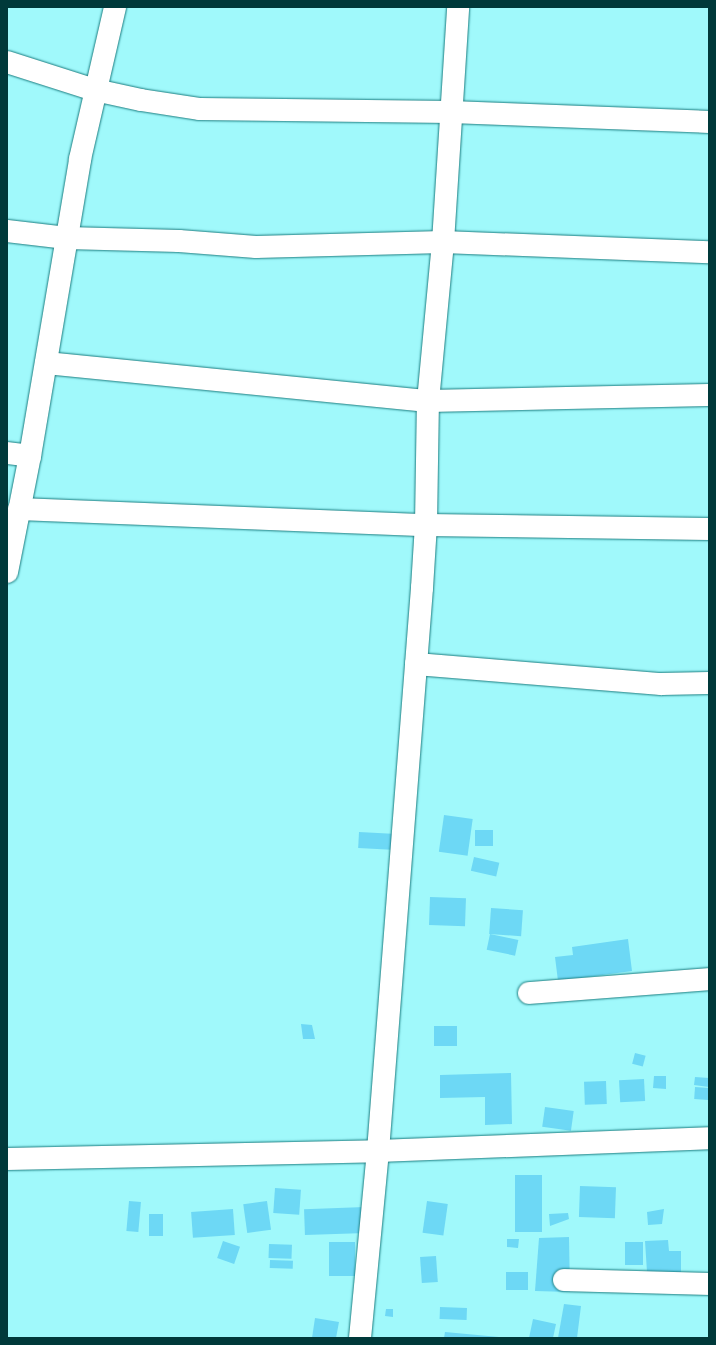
<!DOCTYPE html>
<html>
<head>
<meta charset="utf-8">
<style>
	body { margin:0 }
	#map { position:relative; width:716px; height:1345px; overflow:hidden; background:#a0f9fb; font-family:"Titillium Web",sans-serif }
	div>[style] { position:absolute }
	.building>* { inset:0; background:#6dd8f5; transform-origin:0 0 }
	.roads { filter:drop-shadow(0 0 1px #1b7d80) drop-shadow(0 0 1px #1b7d80) }
	.street>* { height:22px; margin:-11px; padding:0 11px; transform-origin:11px; border-radius:11px; background:#fff }
	span { translate:-50% -50%; white-space:nowrap; text-align:center; line-height:1.15; -webkit-text-stroke:3.5px #a0f9fb; paint-order:stroke }
	.frame { position:absolute; inset:0; border:8px solid #00393a; pointer-events:none }
</style>
</head>
<body>
<div id="map">
	<div class="building">
		<i style="left:444px;top:815px;width:29px;height:37px;rotate:8deg"></i>
		<i style="left:475px;top:830px;width:18px;height:16px"></i>
		<i style="left:359px;top:832px;width:33px;height:16px;rotate:3deg"></i>
		<i style="left:474px;top:857px;width:26px;height:14px;rotate:13deg"></i>
		<i style="left:430px;top:897px;width:36px;height:28px;rotate:2deg"></i>
		<i style="left:491px;top:908px;width:32px;height:26px;rotate:4deg"></i>
		<i style="left:490px;top:934px;width:29px;height:16px;rotate:12deg"></i>
		<i style="clip-path:polygon(628px 939px,632px 971px,558px 981px,555px 957px,573px 955px,572px 947px)"></i>
		<i style="clip-path:polygon(301px 1024px,312px 1025px,315px 1039px,303px 1039px)"></i>
		<i style="left:457px;top:1026px;width:20px;height:23px;rotate:90deg"></i>
		<i style="left:635px;top:1053px;width:11px;height:11px;rotate:15deg"></i>
		<i style="clip-path:polygon(511px 1073px,512px 1124px,485px 1125px,485px 1097px,440px 1098px,440px 1075px)"></i>
		<i style="clip-path:polygon(654px 1076px,666px 1076px,666px 1089px,653px 1088px)"></i>
		<i style="clip-path:polygon(695px 1077px,709px 1078px,709px 1087px,694px 1085px)"></i>
		<i style="left:644px;top:1079px;width:22px;height:25px;rotate:87deg"></i>
		<i style="left:606px;top:1081px;width:23px;height:22px;rotate:88deg"></i>
		<i style="left:695px;top:1087px;width:14px;height:12px;rotate:4deg"></i>
		<i style="left:545px;top:1107px;width:29px;height:20px;rotate:8deg"></i>
		<i style="left:515px;top:1175px;width:27px;height:57px"></i>
		<i style="left:580px;top:1186px;width:36px;height:31px;rotate:2deg"></i>
		<i style="left:275px;top:1188px;width:26px;height:25px;rotate:4deg"></i>
		<i style="left:129px;top:1201px;width:12px;height:30px;rotate:5deg"></i>
		<i style="left:267px;top:1201px;width:29px;height:24px;rotate:82deg"></i>
		<i style="left:427px;top:1201px;width:21px;height:32px;rotate:8deg"></i>
		<i style="left:365px;top:1207px;width:26px;height:61px;rotate:88deg"></i>
		<i style="left:233px;top:1209px;width:26px;height:42px;rotate:86deg"></i>
		<i style="clip-path:polygon(664px 1209px,662px 1224px,648px 1225px,647px 1212px)"></i>
		<i style="clip-path:polygon(568px 1213px,569px 1219px,550px 1226px,549px 1214px)"></i>
		<i style="left:149px;top:1214px;width:14px;height:22px"></i>
		<i style="clip-path:polygon(569px 1237px,570px 1292px,535px 1291px,539px 1238px)"></i>
		<i style="clip-path:polygon(507px 1239px,519px 1239px,518px 1248px,507px 1247px)"></i>
		<i style="clip-path:polygon(668px 1240px,669px 1251px,681px 1251px,681px 1272px,647px 1272px,645px 1241px)"></i>
		<i style="left:223px;top:1241px;width:18px;height:18px;rotate:19deg"></i>
		<i style="left:355px;top:1242px;width:34px;height:26px;rotate:90deg"></i>
		<i style="left:643px;top:1242px;width:23px;height:18px;rotate:90deg"></i>
		<i style="left:269px;top:1244px;width:23px;height:14px;rotate:2deg"></i>
		<i style="left:436px;top:1256px;width:26px;height:16px;rotate:86deg"></i>
		<i style="left:270px;top:1260px;width:23px;height:8px;rotate:2deg"></i>
		<i style="left:506px;top:1272px;width:22px;height:18px"></i>
		<i style="clip-path:polygon(564px 1304px,581px 1306px,577px 1338px,558px 1338px)"></i>
		<i style="left:440px;top:1307px;width:27px;height:12px;rotate:2deg"></i>
		<i style="clip-path:polygon(386px 1309px,393px 1309px,393px 1317px,385px 1316px)"></i>
		<i style="clip-path:polygon(315px 1318px,339px 1322px,336px 1338px,312px 1338px)"></i>
		<i style="clip-path:polygon(533px 1319px,556px 1324px,553px 1338px,529px 1338px)"></i>
		<i style="clip-path:polygon(445px 1332px,499px 1337px,499px 1338px,444px 1338px)"></i>
	</div>
	<div class="roads">
		<div class="street">
			<i style="left:7px;top:62px;width:92px;rotate:17.7deg"></i>
			<i style="left:95px;top:90px;width:47px;rotate:12.3deg"></i>
			<i style="left:141px;top:100px;width:60px;rotate:8.7deg"></i>
			<i style="left:200px;top:109px;width:251px;rotate:0.7deg"></i>
			<i style="left:451px;top:112px;width:258px;rotate:2.2deg"></i>
			<i style="left:7px;top:231px;width:60px;rotate:6.7deg"></i>
			<i style="left:67px;top:238px;width:112px;rotate:1.5deg"></i>
			<i style="left:179px;top:241px;width:77px;rotate:4.5deg"></i>
			<i style="left:256px;top:247px;width:187px;rotate:-1.5deg"></i>
			<i style="left:443px;top:242px;width:266px;rotate:2.2deg"></i>
			<i style="left:46px;top:363px;width:384px;rotate:5.7deg"></i>
			<i style="left:428px;top:401px;width:281px;rotate:-1.2deg"></i>
			<i style="left:7px;top:453px;width:23px;rotate:7deg"></i>
			<i style="left:19px;top:509px;width:407px;rotate:2.3deg"></i>
			<i style="left:426px;top:525px;width:283px;rotate:0.8deg"></i>
			<i style="left:7px;top:572px;width:118px;rotate:-78.8deg"></i>
			<i style="left:30px;top:456px;width:301px;rotate:-80.4deg"></i>
			<i style="left:80px;top:159px;width:156px;rotate:-77deg"></i>
			<i style="left:416px;top:664px;width:246px;rotate:4.7deg"></i>
			<i style="left:661px;top:684px;width:48px;rotate:-1.2deg"></i>
			<i style="left:529px;top:993px;width:181px;rotate:-4.4deg"></i>
			<i style="left:7px;top:1159px;width:371px;rotate:-1.2deg"></i>
			<i style="left:378px;top:1151px;width:331px;rotate:-2.2deg"></i>
			<i style="left:564px;top:1280px;width:145px;rotate:1.6deg"></i>
			<i style="left:360px;top:1338px;width:188px;rotate:-84.5deg"></i>
			<i style="left:378px;top:1151px;width:565px;rotate:-85.53deg"></i>
			<i style="left:422px;top:588px;width:63px;rotate:-86.4deg"></i>
			<i style="left:426px;top:525px;width:124px;rotate:-89.1deg"></i>
			<i style="left:428px;top:401px;width:160px;rotate:-84.6deg"></i>
			<i style="left:443px;top:242px;width:235px;rotate:-86.3deg"></i>
		</div>
	</div>
	<div class="frame"></div>
</div>
</body>
</html>
